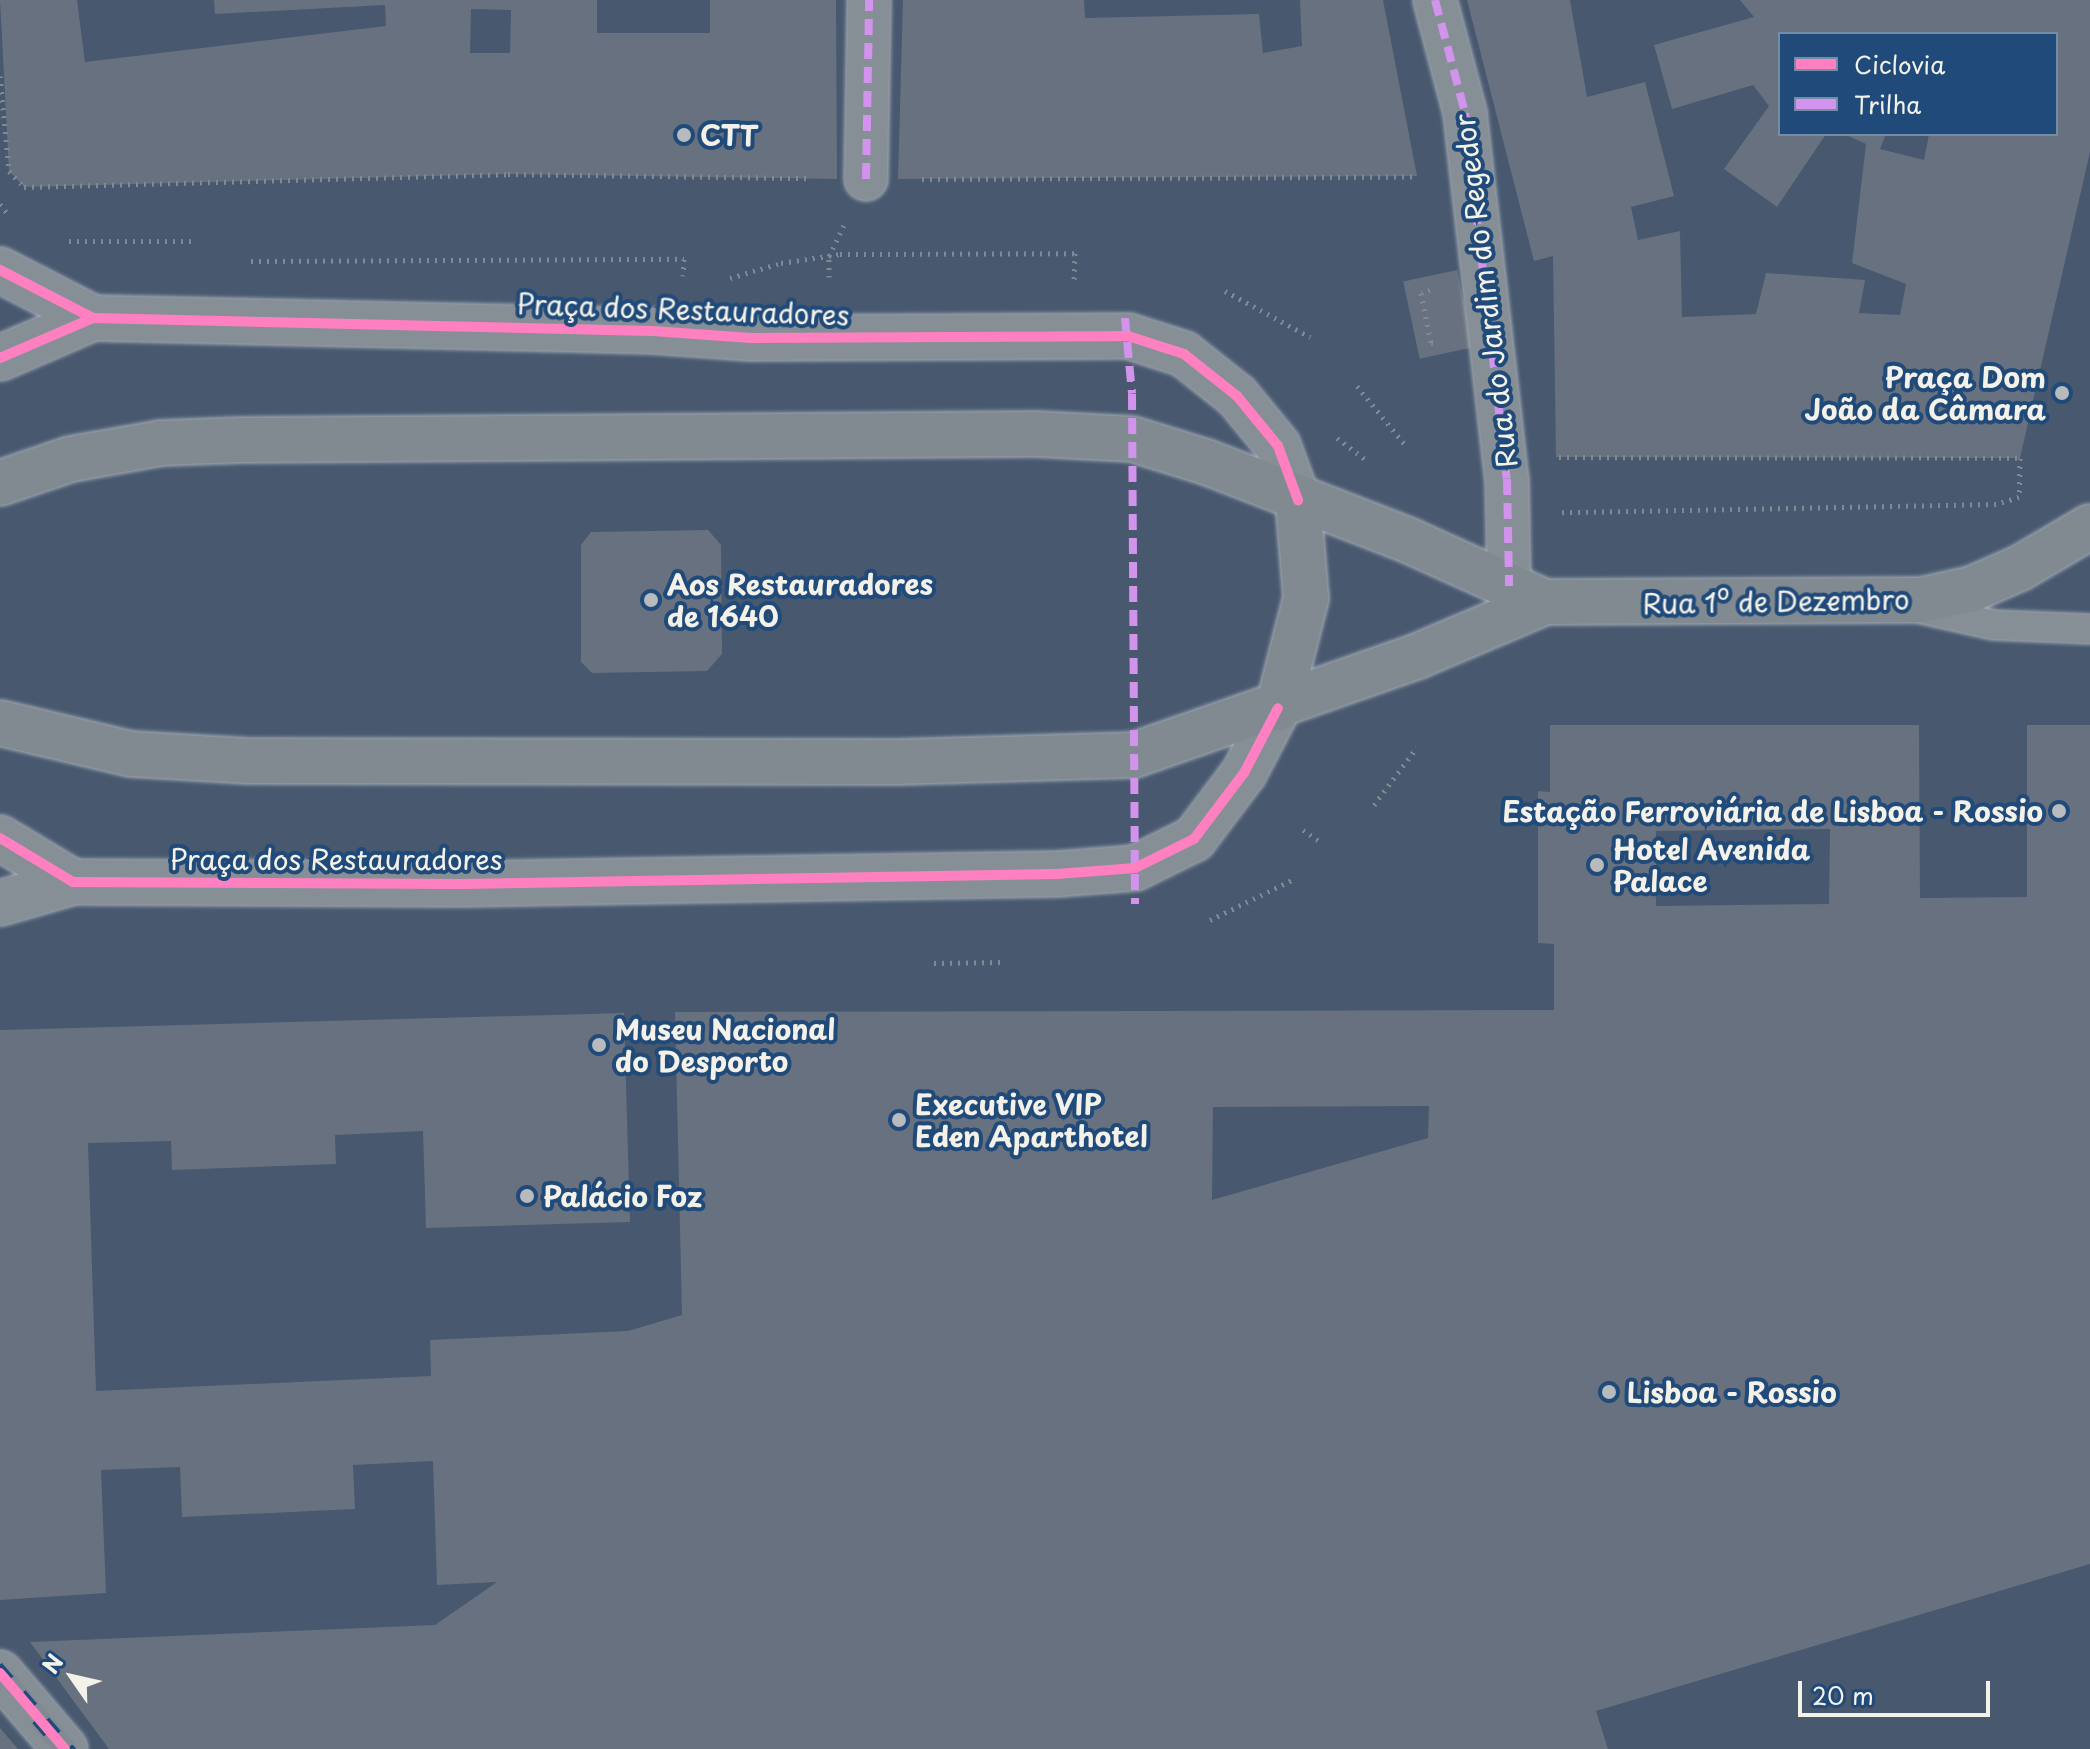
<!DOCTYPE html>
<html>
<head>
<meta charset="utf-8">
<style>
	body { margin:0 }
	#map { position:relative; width:2090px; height:1749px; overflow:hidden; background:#47586f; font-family:"Playpen Sans",sans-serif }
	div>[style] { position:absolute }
	.building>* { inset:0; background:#68717f; transform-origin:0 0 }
	.path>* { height:5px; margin-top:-2.5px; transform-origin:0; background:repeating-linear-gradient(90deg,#818a94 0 2px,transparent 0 8px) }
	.roads { filter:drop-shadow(0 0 2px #a4abb4) drop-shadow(0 0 2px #a4abb4) }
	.service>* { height:28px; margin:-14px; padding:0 14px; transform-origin:14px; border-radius:14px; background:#878f96 }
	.pedestrian>* { height:42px; margin:-21px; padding:0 21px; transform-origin:21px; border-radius:21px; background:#878f96 }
	.minor>* { height:44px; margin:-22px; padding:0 22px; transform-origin:22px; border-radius:22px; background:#878f96 }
	.tertiary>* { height:44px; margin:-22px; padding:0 22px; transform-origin:22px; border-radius:22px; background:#878f96 }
	.primary>* { height:44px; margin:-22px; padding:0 22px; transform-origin:22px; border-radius:22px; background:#828a91 }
	.rail>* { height:9px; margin-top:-4.5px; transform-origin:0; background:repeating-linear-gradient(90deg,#1f4a7a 0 18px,#818a94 0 36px); box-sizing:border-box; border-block:2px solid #818a94 }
	.quiet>* { height:8px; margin-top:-4px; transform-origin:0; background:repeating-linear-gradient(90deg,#d193ec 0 16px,transparent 0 24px) }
	.cycleway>* { height:10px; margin:-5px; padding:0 5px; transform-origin:5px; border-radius:5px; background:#ff80c0 }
	.dots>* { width:22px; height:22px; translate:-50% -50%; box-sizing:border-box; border:4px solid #1f4a7a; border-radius:50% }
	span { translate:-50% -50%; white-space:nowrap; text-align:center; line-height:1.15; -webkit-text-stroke:8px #1f4a7a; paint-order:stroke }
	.poi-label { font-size:28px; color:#f4f1e8; font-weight:700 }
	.left { translate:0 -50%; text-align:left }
	.right { translate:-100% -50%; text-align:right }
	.street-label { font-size:28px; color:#f4f1e8 }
	.legend { position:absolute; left:1778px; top:32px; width:280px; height:104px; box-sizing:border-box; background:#1f4a7a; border:2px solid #748da6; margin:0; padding:10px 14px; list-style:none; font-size:24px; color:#f4f1e8 }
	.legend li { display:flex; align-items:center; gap:16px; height:40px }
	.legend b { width:40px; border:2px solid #748da6 }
	.north { position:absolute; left:32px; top:1637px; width:80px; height:80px; -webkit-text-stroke:6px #1f4a7a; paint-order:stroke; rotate:304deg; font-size:22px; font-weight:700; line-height:32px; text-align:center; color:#f4f1e8 }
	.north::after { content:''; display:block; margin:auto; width:28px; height:36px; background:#f4f1e8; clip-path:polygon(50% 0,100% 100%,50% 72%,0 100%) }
	.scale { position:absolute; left:1798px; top:1681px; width:192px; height:36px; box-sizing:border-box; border:4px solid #f4f1e8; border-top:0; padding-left:10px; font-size:24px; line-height:28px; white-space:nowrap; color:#f4f1e8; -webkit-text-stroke:6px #1f4a7a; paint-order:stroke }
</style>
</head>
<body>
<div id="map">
	<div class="building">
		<i style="clip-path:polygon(evenodd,0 0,77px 0,85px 62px,386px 26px,385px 5px,215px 14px,214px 0,597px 0,597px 33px,710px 33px,710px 0,836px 0,837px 179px,508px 174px,24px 187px,9px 171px,0 0,471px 9px,511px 10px,510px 53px,470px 53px,471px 9px)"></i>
		<i style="clip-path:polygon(903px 0,1084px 0,1085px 18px,1259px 14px,1263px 53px,1302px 46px,1300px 0,1383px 0,1417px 176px,898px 179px)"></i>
		<i style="clip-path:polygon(1467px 0,1570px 0,1587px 97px,1645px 82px,1674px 196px,1631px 207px,1638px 240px,1680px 231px,1682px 317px,1756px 314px,1766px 273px,1865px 280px,1859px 313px,1900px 315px,1906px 284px,1852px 263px,1866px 144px,1844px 134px,1886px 134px,1880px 149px,1924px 160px,1929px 134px,2056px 134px,2056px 34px,1780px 34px,1780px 134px,1826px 134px,1777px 207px,1724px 169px,1769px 106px,1753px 85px,1672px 109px,1654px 45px,1754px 17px,1740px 0,2090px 0,2090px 152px,2020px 458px,1556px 457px,1553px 256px,1534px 261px)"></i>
		<i style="left:1457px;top:270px;width:79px;height:55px;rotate:78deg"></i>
		<i style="clip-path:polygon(708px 530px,721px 545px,722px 654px,707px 671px,592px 673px,581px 662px,581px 545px,591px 532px)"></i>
		<i style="clip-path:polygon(evenodd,1550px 725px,1919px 725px,1920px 898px,2027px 897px,2027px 725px,2090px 725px,2090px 1564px,1596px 1711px,1608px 1749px,109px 1749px,30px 1642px,435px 1625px,497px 1582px,437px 1585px,433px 1461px,353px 1465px,355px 1509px,182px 1517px,180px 1467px,101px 1470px,106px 1593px,0 1600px,0 1030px,624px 1013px,630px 1222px,426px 1228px,423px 1131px,335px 1135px,336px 1164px,172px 1170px,171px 1141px,88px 1143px,96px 1391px,431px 1376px,430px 1340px,628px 1331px,682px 1315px,675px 1012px,1554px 1010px,1554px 944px,1538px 943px,1538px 791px,1550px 792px,1550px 725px,1830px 829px,1829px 904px,1656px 906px,1656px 831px,1830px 829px,1550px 725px,1429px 1106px,1428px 1138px,1212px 1200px,1213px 1107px,1429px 1106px)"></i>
		<i style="clip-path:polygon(0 1728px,18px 1749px,0 1749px)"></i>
	</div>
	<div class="path">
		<i style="left:0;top:76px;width:95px;rotate:84.6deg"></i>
		<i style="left:9px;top:171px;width:22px;rotate:47deg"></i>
		<i style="left:24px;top:187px;width:484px;rotate:-1.5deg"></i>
		<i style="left:508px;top:174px;width:304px;rotate:0.8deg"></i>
		<i style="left:922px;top:179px;width:494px;rotate:-0.3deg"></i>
		<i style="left:0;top:204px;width:13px;rotate:51deg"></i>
		<i style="left:69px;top:241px;width:127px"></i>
		<i style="left:251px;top:261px;width:433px;rotate:-0.3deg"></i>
		<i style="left:684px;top:259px;width:17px;rotate:93deg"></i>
		<i style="left:829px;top:277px;width:21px;rotate:-90deg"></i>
		<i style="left:829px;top:256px;width:34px;rotate:-64deg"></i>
		<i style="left:730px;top:278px;width:53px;rotate:-16.4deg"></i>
		<i style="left:781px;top:263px;width:60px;rotate:-8.7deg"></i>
		<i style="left:840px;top:254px;width:235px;rotate:-0.2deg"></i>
		<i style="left:1075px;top:253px;width:27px;rotate:92deg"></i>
		<i style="left:1430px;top:290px;width:9px;rotate:162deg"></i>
		<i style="left:1421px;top:293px;width:51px;rotate:78.7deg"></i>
		<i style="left:1431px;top:343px;width:5px;rotate:-11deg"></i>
		<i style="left:1225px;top:291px;width:97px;rotate:28.4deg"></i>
		<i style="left:1357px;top:386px;width:79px;rotate:50.7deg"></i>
		<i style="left:1337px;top:438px;width:38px;rotate:37deg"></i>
		<i style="left:1559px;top:457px;width:461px;rotate:0.1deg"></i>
		<i style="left:2020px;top:458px;width:39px;rotate:91deg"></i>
		<i style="left:2019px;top:497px;width:24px;rotate:163deg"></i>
		<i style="left:1996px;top:504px;width:434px;rotate:178.9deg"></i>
		<i style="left:1374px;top:805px;width:72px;rotate:-53.4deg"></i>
		<i style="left:1303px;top:830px;width:18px;rotate:34deg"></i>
		<i style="left:1210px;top:920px;width:91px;rotate:-26deg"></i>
		<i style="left:934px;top:963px;width:72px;rotate:-0.8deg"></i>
	</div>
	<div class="roads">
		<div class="service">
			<i style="left:1914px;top:607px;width:82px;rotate:12.7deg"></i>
			<i style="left:1994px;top:625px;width:96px;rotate:2.4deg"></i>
		</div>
		<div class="pedestrian">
			<i style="left:1435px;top:0;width:117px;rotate:75.1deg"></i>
			<i style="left:1465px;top:113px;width:368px;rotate:83.5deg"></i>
			<i style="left:1507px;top:479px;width:107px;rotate:88.9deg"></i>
			<i style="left:866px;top:179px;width:179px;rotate:-89deg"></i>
		</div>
		<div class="minor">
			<i style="left:0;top:270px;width:105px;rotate:27.3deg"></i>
			<i style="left:0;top:903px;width:76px;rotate:-16deg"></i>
			<i style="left:0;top:1673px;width:100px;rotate:49.5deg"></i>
		</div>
		<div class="tertiary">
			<i style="left:0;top:358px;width:101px;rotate:-23.3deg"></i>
			<i style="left:93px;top:318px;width:560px;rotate:1.33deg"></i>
			<i style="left:653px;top:331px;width:98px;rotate:4.1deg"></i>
			<i style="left:751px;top:338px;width:377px;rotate:-0.3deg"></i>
			<i style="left:1128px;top:336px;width:59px;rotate:17.8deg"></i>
			<i style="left:1184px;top:354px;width:68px;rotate:38.4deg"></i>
			<i style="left:1237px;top:396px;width:65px;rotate:50.6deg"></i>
			<i style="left:1278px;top:446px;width:58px;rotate:69.7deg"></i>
			<i style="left:0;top:838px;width:85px;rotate:31.1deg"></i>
			<i style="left:73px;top:882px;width:389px;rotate:0.3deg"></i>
			<i style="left:462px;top:884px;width:595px;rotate:-0.96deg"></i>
			<i style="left:1057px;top:874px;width:78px;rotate:-4.4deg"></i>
			<i style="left:1135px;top:868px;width:66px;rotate:-26.2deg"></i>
			<i style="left:1194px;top:839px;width:83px;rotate:-52.9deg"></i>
			<i style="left:1244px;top:773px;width:73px;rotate:-62.4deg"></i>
		</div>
		<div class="primary">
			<i style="left:0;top:483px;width:75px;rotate:-18.7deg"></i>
			<i style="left:71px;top:459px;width:91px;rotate:-10.1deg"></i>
			<i style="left:161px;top:443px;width:81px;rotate:-2.1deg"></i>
			<i style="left:242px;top:440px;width:794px;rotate:-0.43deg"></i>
			<i style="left:1036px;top:434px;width:96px;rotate:3deg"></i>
			<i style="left:1132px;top:439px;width:81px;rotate:17.3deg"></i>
			<i style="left:1209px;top:463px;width:216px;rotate:21.2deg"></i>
			<i style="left:1410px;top:541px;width:148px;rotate:24.3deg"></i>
			<i style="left:1278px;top:708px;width:114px;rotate:-75.7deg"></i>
			<i style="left:1306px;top:598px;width:98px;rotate:-94.7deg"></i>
			<i style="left:0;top:723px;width:135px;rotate:13.3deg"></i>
			<i style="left:131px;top:754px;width:118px;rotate:3.4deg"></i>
			<i style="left:249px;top:761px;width:649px;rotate:0.09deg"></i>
			<i style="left:898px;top:762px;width:236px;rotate:-1.7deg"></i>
			<i style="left:1134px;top:755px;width:301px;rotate:-19.2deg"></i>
			<i style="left:1418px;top:656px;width:138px;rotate:-23deg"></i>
			<i style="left:1545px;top:602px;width:377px;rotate:-0.3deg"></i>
			<i style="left:1922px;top:600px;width:51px;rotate:-12.4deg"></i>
			<i style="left:1972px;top:589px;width:52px;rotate:-23.6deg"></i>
			<i style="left:2020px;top:568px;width:81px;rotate:-30.4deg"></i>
		</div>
	</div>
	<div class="rail">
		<i style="left:0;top:1664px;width:113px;rotate:49deg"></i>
		<i style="left:34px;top:1721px;width:37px;rotate:49deg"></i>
	</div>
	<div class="quiet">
		<i style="left:1435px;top:0;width:117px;rotate:75.1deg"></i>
		<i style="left:1465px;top:113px;width:368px;rotate:83.5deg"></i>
		<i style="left:1507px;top:479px;width:107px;rotate:88.9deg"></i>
		<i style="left:866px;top:179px;width:179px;rotate:-89deg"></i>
		<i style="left:1125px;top:318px;width:76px;rotate:84.7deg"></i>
		<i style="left:1132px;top:394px;width:510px;rotate:89.66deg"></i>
	</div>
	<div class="cycleway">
		<i style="left:0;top:270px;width:105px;rotate:27.3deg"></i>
		<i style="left:93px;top:318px;width:560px;rotate:1.33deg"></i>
		<i style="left:653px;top:331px;width:98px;rotate:4.1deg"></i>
		<i style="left:751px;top:338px;width:377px;rotate:-0.3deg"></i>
		<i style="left:1128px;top:336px;width:59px;rotate:17.8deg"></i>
		<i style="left:1184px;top:354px;width:68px;rotate:38.4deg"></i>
		<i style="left:1237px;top:396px;width:65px;rotate:50.6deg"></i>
		<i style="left:1278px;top:446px;width:58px;rotate:69.7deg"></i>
		<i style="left:0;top:358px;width:101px;rotate:-23.3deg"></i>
		<i style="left:0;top:838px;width:85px;rotate:31.1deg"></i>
		<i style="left:73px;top:882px;width:389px;rotate:0.3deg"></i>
		<i style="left:462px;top:884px;width:595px;rotate:-0.96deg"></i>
		<i style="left:1057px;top:874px;width:78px;rotate:-4.4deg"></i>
		<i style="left:1135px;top:868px;width:66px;rotate:-26.2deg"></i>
		<i style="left:1194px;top:839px;width:83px;rotate:-52.9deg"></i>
		<i style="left:1244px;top:773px;width:73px;rotate:-62.4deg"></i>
		<i style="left:0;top:1673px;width:100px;rotate:49.5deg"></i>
	</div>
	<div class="dots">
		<i style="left:684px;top:135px;background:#b7bbbe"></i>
		<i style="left:2062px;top:393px;background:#b7bbbe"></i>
		<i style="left:651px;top:600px;background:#b7bbbe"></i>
		<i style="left:2059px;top:811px;background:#b7bbbe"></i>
		<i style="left:1597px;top:865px;background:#b7bbbe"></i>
		<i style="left:599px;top:1045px;background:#b7bbbe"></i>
		<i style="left:899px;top:1120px;background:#b7bbbe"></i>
		<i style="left:527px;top:1196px;background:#b7bbbe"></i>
		<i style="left:1609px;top:1392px;background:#b7bbbe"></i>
	</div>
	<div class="poi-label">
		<span class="left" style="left:700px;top:135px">CTT</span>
		<span class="right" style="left:2046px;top:393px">Praça Dom<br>João da Câmara</span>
		<span class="left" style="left:667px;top:600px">Aos Restauradores<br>de 1640</span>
		<span class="right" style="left:2043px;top:811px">Estação Ferroviária de Lisboa - Rossio</span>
		<span class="left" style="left:1613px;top:865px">Hotel Avenida<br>Palace</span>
		<span class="left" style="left:615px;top:1045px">Museu Nacional<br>do Desporto</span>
		<span class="left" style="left:915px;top:1120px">Executive VIP<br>Eden Aparthotel</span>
		<span class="left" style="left:543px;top:1196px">Palácio Foz</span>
		<span class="left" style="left:1627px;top:1392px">Lisboa - Rossio</span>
	</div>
	<div class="street-label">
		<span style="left:1485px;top:291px;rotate:-97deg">Rua do Jardim do Regedor</span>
		<span style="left:683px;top:309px;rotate:2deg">Praça dos Restauradores</span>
		<span style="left:1776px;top:601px;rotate:-1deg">Rua 1º de Dezembro</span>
		<span style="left:336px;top:859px">Praça dos Restauradores</span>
	</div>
	<ul class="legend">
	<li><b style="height:10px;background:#ff80c0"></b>Ciclovia</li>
	<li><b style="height:10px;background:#d193ec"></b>Trilha</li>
	</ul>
	<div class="north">N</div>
	<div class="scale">20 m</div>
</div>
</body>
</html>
